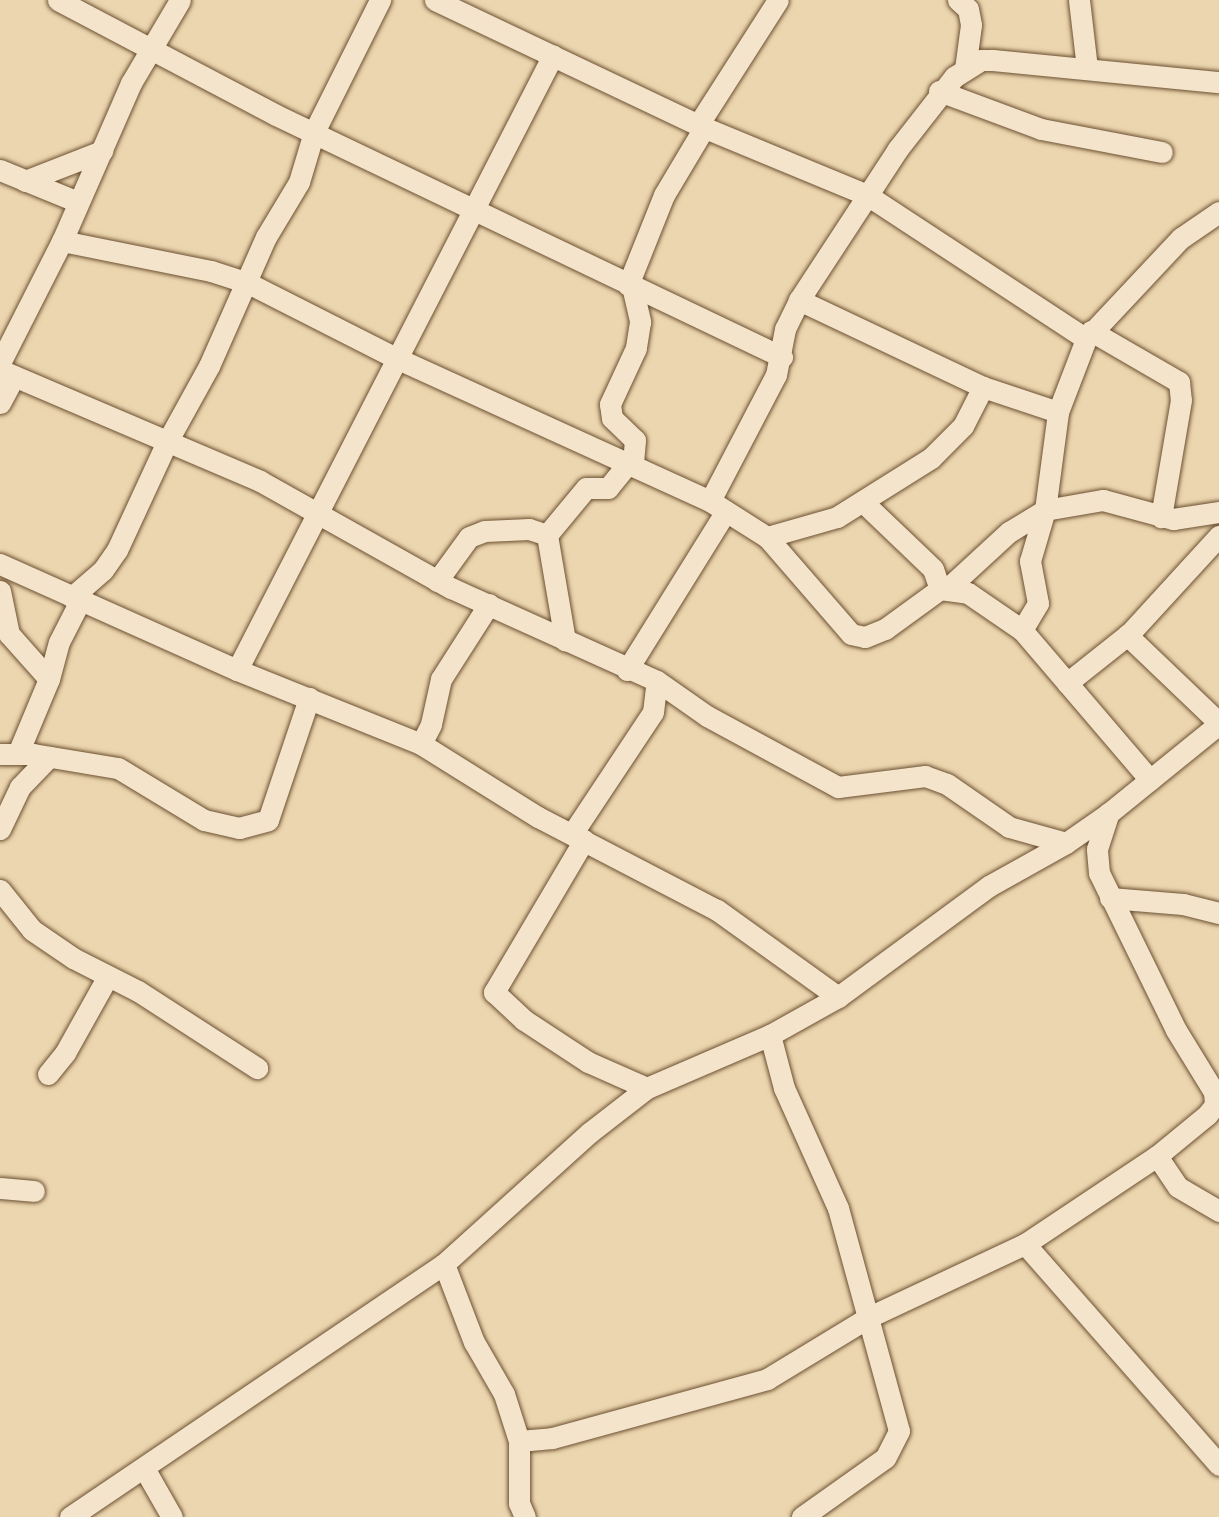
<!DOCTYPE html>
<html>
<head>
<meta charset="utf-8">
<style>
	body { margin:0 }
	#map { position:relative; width:1219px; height:1517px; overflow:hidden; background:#ecd6af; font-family:"IM FELL French Canon",serif }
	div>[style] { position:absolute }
	.roads { filter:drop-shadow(0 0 2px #6c5031) drop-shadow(0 0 2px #6c5031) }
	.minor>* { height:21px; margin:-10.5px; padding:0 10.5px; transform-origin:10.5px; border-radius:10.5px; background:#f3e4cb }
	span { translate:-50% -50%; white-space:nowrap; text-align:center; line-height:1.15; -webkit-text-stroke:5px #f3e4cb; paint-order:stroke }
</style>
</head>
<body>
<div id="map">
	<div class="roads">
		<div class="minor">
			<i style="left:58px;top:0;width:246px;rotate:27.8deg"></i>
			<i style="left:276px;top:115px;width:561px;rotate:25.56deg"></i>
			<i style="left:435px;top:0;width:291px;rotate:25.4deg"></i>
			<i style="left:698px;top:125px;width:183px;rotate:22.5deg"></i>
			<i style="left:867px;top:195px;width:262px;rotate:33.3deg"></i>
			<i style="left:958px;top:0;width:13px;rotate:42deg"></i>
			<i style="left:968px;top:9px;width:16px;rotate:79deg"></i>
			<i style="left:971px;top:25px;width:44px;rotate:97.8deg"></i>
			<i style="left:1079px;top:0;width:68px;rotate:83.3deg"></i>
			<i style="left:939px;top:91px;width:109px;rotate:20.4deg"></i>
			<i style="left:1041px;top:129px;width:123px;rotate:10.8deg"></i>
			<i style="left:698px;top:125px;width:148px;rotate:-57.4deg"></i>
			<i style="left:0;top:170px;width:84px;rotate:22.3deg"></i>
			<i style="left:25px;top:181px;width:83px;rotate:-21.3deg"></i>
			<i style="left:62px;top:241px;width:152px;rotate:11.4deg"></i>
			<i style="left:211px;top:271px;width:39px;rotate:18deg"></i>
			<i style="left:248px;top:283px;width:166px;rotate:26.9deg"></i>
			<i style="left:396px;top:358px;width:345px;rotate:24.5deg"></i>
			<i style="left:710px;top:501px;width:67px;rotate:32.3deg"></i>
			<i style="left:767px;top:537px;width:128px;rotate:49.1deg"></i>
			<i style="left:851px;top:634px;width:14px;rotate:12deg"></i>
			<i style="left:865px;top:637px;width:22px;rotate:-22deg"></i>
			<i style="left:885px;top:629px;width:68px;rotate:-36deg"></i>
			<i style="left:940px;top:589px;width:28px;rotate:8deg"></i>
			<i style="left:968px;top:593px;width:65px;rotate:34.4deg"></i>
			<i style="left:1022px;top:630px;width:197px;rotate:49.5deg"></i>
			<i style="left:628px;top:285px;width:97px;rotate:-68.2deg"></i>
			<i style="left:664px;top:195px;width:78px;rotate:-59.2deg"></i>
			<i style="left:632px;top:286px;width:37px;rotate:77deg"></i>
			<i style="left:640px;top:322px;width:26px;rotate:99deg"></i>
			<i style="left:636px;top:348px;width:62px;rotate:114.9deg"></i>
			<i style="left:610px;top:404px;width:14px;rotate:82deg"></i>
			<i style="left:612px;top:418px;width:32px;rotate:44deg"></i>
			<i style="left:635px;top:440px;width:24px;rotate:95deg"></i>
			<i style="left:799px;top:300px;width:204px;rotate:25.3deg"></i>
			<i style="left:983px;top:387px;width:79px;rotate:18.4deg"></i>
			<i style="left:1091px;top:331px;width:102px;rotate:30.1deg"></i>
			<i style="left:1179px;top:382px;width:18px;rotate:84deg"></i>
			<i style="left:1181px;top:400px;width:119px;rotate:99.7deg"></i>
			<i style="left:0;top:363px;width:137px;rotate:-63.1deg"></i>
			<i style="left:62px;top:241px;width:172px;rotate:-66.4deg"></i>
			<i style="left:131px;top:83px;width:96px;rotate:-59.4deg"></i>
			<i style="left:0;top:370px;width:283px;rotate:23.1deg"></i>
			<i style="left:260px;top:481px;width:219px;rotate:29.3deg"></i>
			<i style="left:451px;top:588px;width:226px;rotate:24.3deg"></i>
			<i style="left:657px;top:681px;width:61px;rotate:35deg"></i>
			<i style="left:707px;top:716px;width:149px;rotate:28.5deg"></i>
			<i style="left:838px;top:787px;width:88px;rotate:-7.2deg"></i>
			<i style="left:925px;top:776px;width:23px;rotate:20deg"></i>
			<i style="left:947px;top:784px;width:75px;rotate:34.7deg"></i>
			<i style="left:1009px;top:827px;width:59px;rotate:15.7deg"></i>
			<i style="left:0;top:403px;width:30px;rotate:-62deg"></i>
			<i style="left:710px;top:501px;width:142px;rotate:-62.4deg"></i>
			<i style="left:776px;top:375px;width:47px;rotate:-78.9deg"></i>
			<i style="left:785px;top:329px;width:32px;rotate:-64deg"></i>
			<i style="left:799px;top:300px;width:179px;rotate:-56.8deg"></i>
			<i style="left:897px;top:150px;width:93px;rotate:-52deg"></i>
			<i style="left:954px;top:77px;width:32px;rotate:-32deg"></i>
			<i style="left:981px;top:60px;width:12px"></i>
			<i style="left:993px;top:60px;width:227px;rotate:5.6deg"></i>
			<i style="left:864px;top:503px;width:95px;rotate:43.7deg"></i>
			<i style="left:933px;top:569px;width:21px;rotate:71deg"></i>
			<i style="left:547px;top:535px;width:107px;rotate:80.3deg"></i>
			<i style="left:767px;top:537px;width:73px;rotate:-15.9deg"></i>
			<i style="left:837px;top:517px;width:111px;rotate:-32.1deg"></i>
			<i style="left:931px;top:458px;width:45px;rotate:-45deg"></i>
			<i style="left:963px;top:426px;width:44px;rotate:-62.9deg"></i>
			<i style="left:0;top:564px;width:260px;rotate:24.1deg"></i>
			<i style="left:237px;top:670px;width:198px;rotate:21.9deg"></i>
			<i style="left:421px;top:744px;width:138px;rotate:32deg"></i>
			<i style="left:538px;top:817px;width:202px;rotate:27.5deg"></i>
			<i style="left:717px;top:910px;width:149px;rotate:35.7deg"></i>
			<i style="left:437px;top:581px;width:54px;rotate:-54deg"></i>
			<i style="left:469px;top:537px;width:17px;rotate:-21deg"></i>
			<i style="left:485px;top:531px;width:44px;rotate:-2.6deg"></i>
			<i style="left:529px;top:529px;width:19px;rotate:18deg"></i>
			<i style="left:547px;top:535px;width:61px;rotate:-50.3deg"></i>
			<i style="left:586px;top:488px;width:22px"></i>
			<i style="left:608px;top:488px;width:33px;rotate:-51deg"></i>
			<i style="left:948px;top:588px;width:83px;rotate:-42.6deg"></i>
			<i style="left:1009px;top:532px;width:42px;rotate:-31.4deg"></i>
			<i style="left:1045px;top:510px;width:59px;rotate:-9.8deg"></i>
			<i style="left:1103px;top:500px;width:73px;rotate:15.2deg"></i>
			<i style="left:1173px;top:519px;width:47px;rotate:-8.7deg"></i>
			<i style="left:0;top:591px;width:44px;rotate:78.2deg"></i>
			<i style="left:9px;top:634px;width:60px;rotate:48.4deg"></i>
			<i style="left:72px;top:597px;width:41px;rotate:-41.1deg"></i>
			<i style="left:103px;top:570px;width:24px;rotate:-55deg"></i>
			<i style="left:117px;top:550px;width:119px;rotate:-65.2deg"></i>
			<i style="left:167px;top:442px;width:87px;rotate:-61.1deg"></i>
			<i style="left:209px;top:366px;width:141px;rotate:-66.2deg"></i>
			<i style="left:266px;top:237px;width:64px;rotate:-59deg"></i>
			<i style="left:299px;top:182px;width:52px;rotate:-73.3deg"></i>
			<i style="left:314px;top:132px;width:148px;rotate:-63.4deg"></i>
			<i style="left:1022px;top:630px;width:31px;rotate:-59deg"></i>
			<i style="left:1038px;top:603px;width:43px;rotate:-100.8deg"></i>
			<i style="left:1030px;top:561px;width:53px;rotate:-73.6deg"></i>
			<i style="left:1045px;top:510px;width:99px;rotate:-82.4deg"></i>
			<i style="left:1058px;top:412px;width:78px;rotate:-69deg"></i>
			<i style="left:1086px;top:339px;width:139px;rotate:-46.8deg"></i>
			<i style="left:1181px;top:238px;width:46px;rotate:-34.4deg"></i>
			<i style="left:1127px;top:635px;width:127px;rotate:43.7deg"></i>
			<i style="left:237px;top:670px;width:691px;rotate:-62.8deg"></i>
			<i style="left:627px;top:670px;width:187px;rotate:-58.1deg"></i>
			<i style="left:1067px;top:683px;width:80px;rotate:-38.4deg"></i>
			<i style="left:1130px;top:633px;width:132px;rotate:-47.5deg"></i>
			<i style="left:421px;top:744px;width:22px;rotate:-63deg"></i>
			<i style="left:431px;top:724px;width:46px;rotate:-77.5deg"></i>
			<i style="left:441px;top:679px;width:89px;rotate:-57.4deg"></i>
			<i style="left:18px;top:753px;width:80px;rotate:-67.3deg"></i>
			<i style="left:49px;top:679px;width:38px;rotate:-75deg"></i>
			<i style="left:59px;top:642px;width:46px;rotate:-62.9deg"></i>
			<i style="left:0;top:754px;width:33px"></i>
			<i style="left:33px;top:754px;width:86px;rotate:9.4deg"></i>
			<i style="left:118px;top:768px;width:100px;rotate:31.2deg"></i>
			<i style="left:204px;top:820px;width:36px;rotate:13deg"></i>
			<i style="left:239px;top:828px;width:30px;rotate:-15deg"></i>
			<i style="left:268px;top:820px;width:129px;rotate:-71.4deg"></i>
			<i style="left:0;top:829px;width:47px;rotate:-64.5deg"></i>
			<i style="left:20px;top:787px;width:42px;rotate:-46deg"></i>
			<i style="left:572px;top:834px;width:146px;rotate:-56.4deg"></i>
			<i style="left:653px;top:712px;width:31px;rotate:-83deg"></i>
			<i style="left:584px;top:840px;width:177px;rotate:120.6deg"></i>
			<i style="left:494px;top:992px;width:41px;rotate:43deg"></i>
			<i style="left:524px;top:1020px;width:77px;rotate:33.3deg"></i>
			<i style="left:588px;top:1062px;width:64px;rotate:23.8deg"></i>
			<i style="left:0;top:890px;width:51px;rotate:51.3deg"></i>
			<i style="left:32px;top:930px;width:50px;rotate:34.3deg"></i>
			<i style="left:73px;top:958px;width:73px;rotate:26.9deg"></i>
			<i style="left:138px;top:991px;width:142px;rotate:32.9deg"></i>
			<i style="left:1110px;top:898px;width:73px;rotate:4.7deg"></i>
			<i style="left:1183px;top:904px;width:37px;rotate:14deg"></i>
			<i style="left:770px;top:1035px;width:55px;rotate:75.2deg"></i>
			<i style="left:784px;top:1088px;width:132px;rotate:65.8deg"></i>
			<i style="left:838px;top:1208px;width:231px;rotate:74.7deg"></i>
			<i style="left:899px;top:1431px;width:30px;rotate:117deg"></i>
			<i style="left:885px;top:1458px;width:102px;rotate:144.6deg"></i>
			<i style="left:48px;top:1074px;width:27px;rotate:-51deg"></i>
			<i style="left:65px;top:1053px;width:88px;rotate:-60.8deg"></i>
			<i style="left:1157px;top:1156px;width:37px;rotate:56deg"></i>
			<i style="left:1178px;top:1187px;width:48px;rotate:30.3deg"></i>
			<i style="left:0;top:1188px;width:34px;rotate:5deg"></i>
			<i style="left:1025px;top:1244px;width:294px;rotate:48.7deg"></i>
			<i style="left:444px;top:1264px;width:84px;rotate:69deg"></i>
			<i style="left:474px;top:1342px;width:60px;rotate:60deg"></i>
			<i style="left:504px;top:1394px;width:49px;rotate:72.3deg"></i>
			<i style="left:519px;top:1441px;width:62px;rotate:90deg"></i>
			<i style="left:519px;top:1503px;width:15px;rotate:67deg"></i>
			<i style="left:519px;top:1441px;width:33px;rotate:-5deg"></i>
			<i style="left:552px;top:1438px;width:223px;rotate:-15.3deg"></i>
			<i style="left:767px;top:1379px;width:119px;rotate:-31.3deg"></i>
			<i style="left:869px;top:1317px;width:172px;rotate:-25.1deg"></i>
			<i style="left:1025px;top:1244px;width:159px;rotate:-33.7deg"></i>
			<i style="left:1157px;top:1156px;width:65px;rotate:-39.4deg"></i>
			<i style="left:1207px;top:1115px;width:13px;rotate:-51deg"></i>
			<i style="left:1215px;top:1105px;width:13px;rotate:-94deg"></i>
			<i style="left:1214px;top:1092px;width:73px;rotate:-121.5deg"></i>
			<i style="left:1176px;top:1030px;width:175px;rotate:-116.1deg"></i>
			<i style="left:1099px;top:873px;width:24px;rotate:-95deg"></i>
			<i style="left:1097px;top:849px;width:38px;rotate:-72deg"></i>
			<i style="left:144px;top:1468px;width:56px;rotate:60.3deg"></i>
			<i style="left:70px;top:1517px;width:452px;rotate:-34.1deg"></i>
			<i style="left:444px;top:1264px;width:195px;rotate:-42.1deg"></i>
			<i style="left:589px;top:1133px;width:73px;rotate:-37.8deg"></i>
			<i style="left:647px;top:1088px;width:134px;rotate:-23.3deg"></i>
			<i style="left:770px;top:1035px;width:78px;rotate:-29.2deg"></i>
			<i style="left:838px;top:997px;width:187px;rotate:-36.3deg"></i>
			<i style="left:989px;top:886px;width:88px;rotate:-29.2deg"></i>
			<i style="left:1066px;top:843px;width:52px;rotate:-34.9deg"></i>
			<i style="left:1109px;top:813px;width:141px;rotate:-39deg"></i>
		</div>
	</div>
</div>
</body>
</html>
